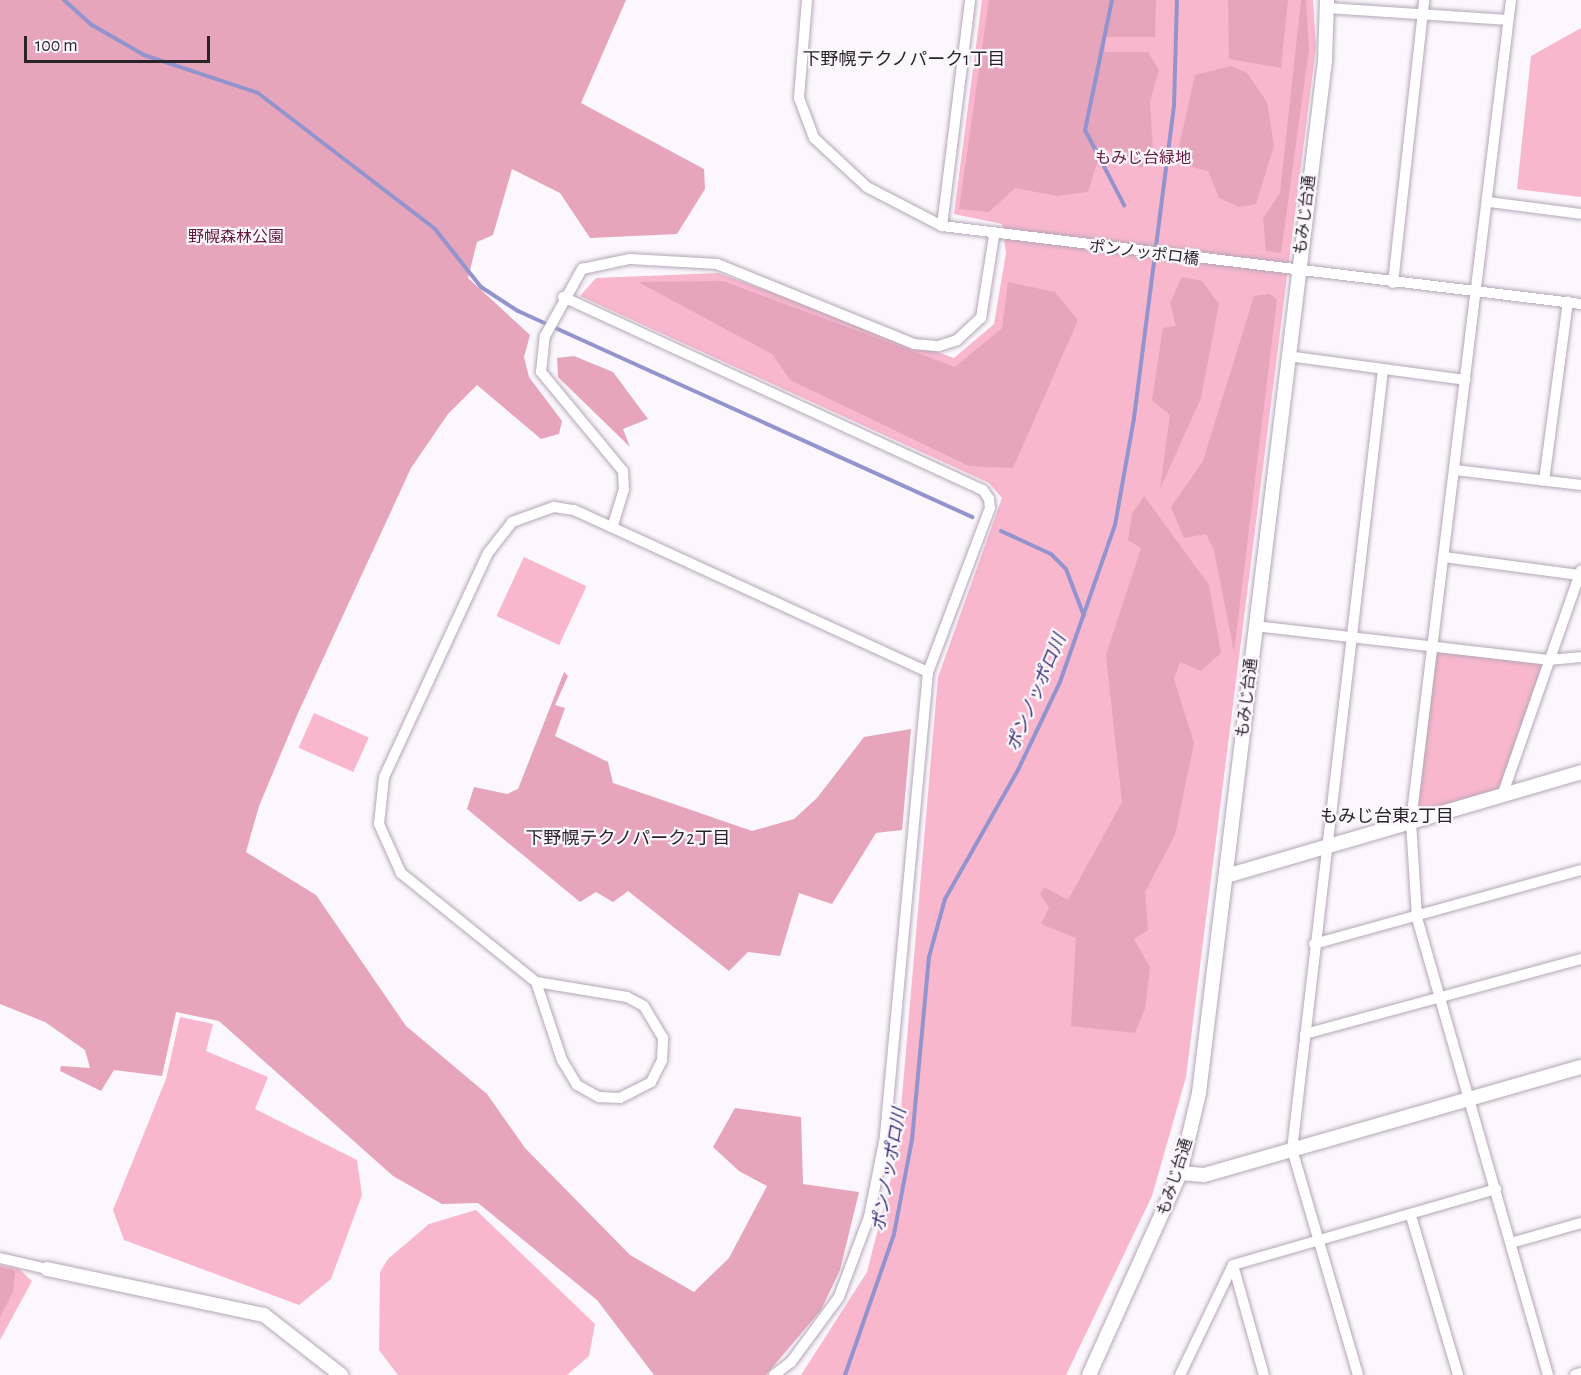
<!DOCTYPE html>
<html>
<head>
<meta charset="utf-8">
<style>
	body { margin:0 }
	#map { position:relative; width:1581px; height:1375px; overflow:hidden; background:#fcf7fd; font-family:"Alegreya Sans","Noto Sans JP",sans-serif }
	div>[style] { position:absolute }
	.green>* { inset:0; background:#f8b7cd; transform-origin:0 0 }
	.forest>* { inset:0; background:#e6a5bb }
	.stream>* { height:4px; margin:-2px; padding:0 2px; transform-origin:2px; border-radius:2px; background:#9394cd }
	.roads { filter:drop-shadow(0 0 2px #b4a7b7) drop-shadow(0 0 2px #b4a7b7) }
	.minor>* { height:10px; margin:-5px; padding:0 5px; transform-origin:5px; border-radius:5px; background:#fff }
	.tertiary>* { height:14px; margin:-7px; padding:0 7px; transform-origin:7px; border-radius:7px; background:#fff }
	span { translate:-50% -50%; white-space:nowrap; text-align:center; line-height:1.15; -webkit-text-stroke:4.5px #fcf7fd; paint-order:stroke }
	.park-label { font-size:16px; color:#63173a }
	.street-label { font-size:16px; color:#29242a }
	.neighbourhood-label { font-size:18px; color:#29242a }
	.water-label { font-size:18px; color:#373175; font-style:italic }
	.scale { position:absolute; left:24px; top:36px; width:186px; height:27px; box-sizing:border-box; border:3px solid #29242a; border-top:0; padding-left:8px; font-size:18px; line-height:21px; white-space:nowrap; color:#29242a; -webkit-text-stroke:4px #fcf7fd; paint-order:stroke }
</style>
</head>
<body>
<div id="map">
	<div class="green">
		<i style="clip-path:polygon(982px 0,1313px 0,1316px 47px,1186px 1077px,1152px 1196px,1066px 1375px,801px 1375px,867px 1272px,897px 1155px,938px 677px,1002px 498px,989px 483px,580px 296px,596px 278px,718px 273px,954px 358px,994px 324px,1006px 253px,1002px 224px,954px 214px)"></i>
		<i style="clip-path:polygon(1581px 28px,1581px 197px,1517px 189px,1531px 56px)"></i>
		<i style="left:524px;top:557px;width:69px;height:65px;rotate:25deg"></i>
		<i style="clip-path:polygon(1433px 646px,1548px 660px,1502px 796px,1411px 822px)"></i>
		<i style="left:314px;top:713px;width:60px;height:38px;rotate:24deg"></i>
		<i style="clip-path:polygon(180px 1017px,213px 1024px,206px 1051px,268px 1077px,255px 1109px,357px 1160px,362px 1195px,331px 1279px,299px 1305px,124px 1240px,113px 1210px,166px 1079px)"></i>
		<i style="clip-path:polygon(476px 1210px,595px 1324px,589px 1356px,567px 1375px,398px 1375px,379px 1350px,380px 1272px,388px 1259px,429px 1224px)"></i>
		<i style="clip-path:polygon(0 1265px,19px 1269px,32px 1281px,0 1340px)"></i>
	</div>
	<div class="forest">
		<i style="clip-path:polygon(0 0,626px 0,581px 103px,704px 169px,705px 189px,677px 234px,590px 238px,560px 193px,512px 169px,493px 235px,477px 242px,468px 278px,530px 335px,524px 357px,529px 377px,562px 421px,559px 434px,541px 439px,477px 385px,448px 414px,411px 468px,298px 713px,259px 806px,246px 852px,316px 895px,406px 1026px,487px 1094px,525px 1148px,630px 1255px,694px 1292px,729px 1258px,767px 1186px,739px 1171px,713px 1147px,735px 1108px,801px 1117px,803px 1184px,859px 1192px,840px 1270px,821px 1310px,766px 1375px,654px 1375px,597px 1300px,478px 1203px,442px 1204px,393px 1176px,219px 1021px,176px 1012px,162px 1076px,114px 1070px,101px 1091px,60px 1071px,61px 1066px,90px 1068px,85px 1050px,45px 1022px,0 1004px)"></i>
		<i style="clip-path:polygon(989px 0,1156px 0,1155px 37px,1104px 37px,1105px 52px,1148px 52px,1159px 70px,1150px 101px,1153px 152px,1141px 168px,1102px 147px,1088px 192px,1057px 196px,1015px 188px,989px 212px,959px 209px)"></i>
		<i style="clip-path:polygon(1228px 0,1288px 0,1281px 68px,1229px 59px)"></i>
		<i style="clip-path:polygon(1301px 0,1306px 0,1309px 49px,1281px 253px,1266px 251px,1263px 218px,1280px 193px)"></i>
		<i style="clip-path:polygon(1231px 66px,1247px 73px,1267px 102px,1274px 146px,1256px 204px,1239px 207px,1219px 198px,1208px 171px,1188px 166px,1178px 151px,1195px 75px)"></i>
		<i style="clip-path:polygon(1182px 277px,1202px 281px,1219px 304px,1201px 398px,1160px 489px,1170px 415px,1152px 400px,1163px 328px,1176px 326px,1170px 303px)"></i>
		<i style="clip-path:polygon(723px 281px,955px 367px,1002px 328px,1008px 282px,1055px 292px,1078px 320px,1013px 468px,969px 466px,790px 380px,772px 354px,638px 282px)"></i>
		<i style="clip-path:polygon(1270px 294px,1277px 300px,1234px 652px,1214px 550px,1206px 534px,1184px 538px,1171px 507px,1203px 461px,1254px 296px)"></i>
		<i style="clip-path:polygon(574px 356px,613px 372px,648px 419px,623px 429px,630px 447px,558px 377px,557px 358px)"></i>
		<i style="clip-path:polygon(1144px 496px,1209px 585px,1221px 653px,1201px 671px,1180px 662px,1174px 679px,1194px 743px,1175px 835px,1145px 892px,1148px 930px,1134px 939px,1150px 967px,1145px 1009px,1135px 1033px,1071px 1026px,1076px 938px,1041px 924px,1049px 908px,1040px 894px,1044px 887px,1068px 900px,1122px 802px,1106px 655px,1141px 548px,1128px 540px,1132px 514px)"></i>
		<i style="clip-path:polygon(564px 672px,568px 676px,555px 705px,565px 708px,555px 736px,608px 762px,613px 783px,752px 831px,794px 819px,817px 798px,864px 737px,911px 729px,902px 830px,876px 833px,832px 904px,799px 893px,780px 956px,748px 952px,729px 971px,628px 891px,613px 902px,596px 892px,580px 902px,467px 809px,474px 787px,507px 794px,518px 789px)"></i>
		<i style="clip-path:polygon(0 1267px,15px 1271px,13px 1292px,0 1317px)"></i>
	</div>
	<div class="stream">
		<i style="left:64px;top:0;width:38px;rotate:42deg"></i>
		<i style="left:92px;top:25px;width:60px;rotate:30deg"></i>
		<i style="left:144px;top:55px;width:120px;rotate:18.4deg"></i>
		<i style="left:258px;top:93px;width:223px;rotate:37.5deg"></i>
		<i style="left:435px;top:229px;width:74px;rotate:51.6deg"></i>
		<i style="left:481px;top:287px;width:44px;rotate:33deg"></i>
		<i style="left:518px;top:311px;width:499px;rotate:24.4deg"></i>
		<i style="left:1112px;top:0;width:133px;rotate:101.7deg"></i>
		<i style="left:1085px;top:130px;width:85px;rotate:62.5deg"></i>
		<i style="left:1001px;top:531px;width:55px;rotate:24.7deg"></i>
		<i style="left:1051px;top:554px;width:21px;rotate:45deg"></i>
		<i style="left:1066px;top:569px;width:50px;rotate:69deg"></i>
		<i style="left:845px;top:1375px;width:149px;rotate:-70.8deg"></i>
		<i style="left:894px;top:1234px;width:96px;rotate:-79.2deg"></i>
		<i style="left:912px;top:1140px;width:184px;rotate:-84.7deg"></i>
		<i style="left:929px;top:957px;width:60px;rotate:-74.6deg"></i>
		<i style="left:945px;top:899px;width:148px;rotate:-60.5deg"></i>
		<i style="left:1018px;top:770px;width:98px;rotate:-64.5deg"></i>
		<i style="left:1060px;top:682px;width:166px;rotate:-70.7deg"></i>
		<i style="left:1115px;top:525px;width:109px;rotate:-79.9deg"></i>
		<i style="left:1134px;top:418px;width:315px;rotate:-82.7deg"></i>
		<i style="left:1174px;top:106px;width:106px;rotate:-88.4deg"></i>
	</div>
	<div class="roads">
		<div class="minor">
			<i style="left:807px;top:0;width:98px;rotate:94.7deg"></i>
			<i style="left:799px;top:98px;width:43px;rotate:69.4deg"></i>
			<i style="left:814px;top:138px;width:72px;rotate:42.8deg"></i>
			<i style="left:867px;top:187px;width:85px;rotate:27.5deg"></i>
			<i style="left:942px;top:226px;width:644px;rotate:6.96deg"></i>
			<i style="left:1511px;top:0;width:828px;rotate:96.94deg"></i>
			<i style="left:1411px;top:822px;width:96px;rotate:86.4deg"></i>
			<i style="left:1417px;top:918px;width:475px;rotate:74deg"></i>
			<i style="left:1328px;top:8px;width:180px;rotate:3.8deg"></i>
			<i style="left:1489px;top:202px;width:93px;rotate:7.4deg"></i>
			<i style="left:942px;top:226px;width:228px;rotate:-82.9deg"></i>
			<i style="left:1393px;top:283px;width:285px;rotate:-83.7deg"></i>
			<i style="left:563px;top:297px;width:462px;rotate:24.7deg"></i>
			<i style="left:983px;top:490px;width:11px;rotate:56deg"></i>
			<i style="left:989px;top:499px;width:9px;rotate:84deg"></i>
			<i style="left:990px;top:508px;width:175px;rotate:110.7deg"></i>
			<i style="left:928px;top:672px;width:472px;rotate:95.3deg"></i>
			<i style="left:884px;top:1142px;width:76px;rotate:101.3deg"></i>
			<i style="left:869px;top:1217px;width:85px;rotate:110.6deg"></i>
			<i style="left:839px;top:1297px;width:81px;rotate:126.4deg"></i>
			<i style="left:791px;top:1362px;width:21px;rotate:143deg"></i>
			<i style="left:1288px;top:356px;width:179px;rotate:7.7deg"></i>
			<i style="left:1455px;top:470px;width:127px;rotate:6.8deg"></i>
			<i style="left:1544px;top:481px;width:181px;rotate:-82.4deg"></i>
			<i style="left:613px;top:525px;width:37px;rotate:-73deg"></i>
			<i style="left:624px;top:490px;width:19px;rotate:-93deg"></i>
			<i style="left:623px;top:471px;width:129px;rotate:-129.6deg"></i>
			<i style="left:541px;top:372px;width:36px;rotate:-84deg"></i>
			<i style="left:545px;top:336px;width:77px;rotate:-61.1deg"></i>
			<i style="left:582px;top:269px;width:49px;rotate:-11.8deg"></i>
			<i style="left:630px;top:259px;width:87px;rotate:3.3deg"></i>
			<i style="left:717px;top:264px;width:213px;rotate:22.1deg"></i>
			<i style="left:914px;top:344px;width:25px;rotate:5deg"></i>
			<i style="left:939px;top:346px;width:19px;rotate:-18deg"></i>
			<i style="left:957px;top:340px;width:33px;rotate:-43deg"></i>
			<i style="left:981px;top:318px;width:83px;rotate:-81deg"></i>
			<i style="left:1444px;top:557px;width:136px;rotate:7.6deg"></i>
			<i style="left:1255px;top:626px;width:295px;rotate:6.6deg"></i>
			<i style="left:1548px;top:660px;width:33px;rotate:-5deg"></i>
			<i style="left:1502px;top:796px;width:239px;rotate:-70.7deg"></i>
			<i style="left:1314px;top:944px;width:277px;rotate:-15.5deg"></i>
			<i style="left:536px;top:982px;width:82px;rotate:71.6deg"></i>
			<i style="left:562px;top:1060px;width:29px;rotate:59deg"></i>
			<i style="left:577px;top:1085px;width:25px;rotate:29deg"></i>
			<i style="left:599px;top:1097px;width:21px;rotate:3deg"></i>
			<i style="left:620px;top:1098px;width:35px;rotate:-27deg"></i>
			<i style="left:651px;top:1082px;width:25px;rotate:-63deg"></i>
			<i style="left:662px;top:1060px;width:22px;rotate:-87deg"></i>
			<i style="left:663px;top:1038px;width:37px;rotate:-121deg"></i>
			<i style="left:644px;top:1006px;width:19px;rotate:-152deg"></i>
			<i style="left:627px;top:997px;width:92px;rotate:-170.6deg"></i>
			<i style="left:536px;top:982px;width:174px;rotate:-141.1deg"></i>
			<i style="left:401px;top:873px;width:54px;rotate:-114.2deg"></i>
			<i style="left:379px;top:824px;width:47px;rotate:-83.9deg"></i>
			<i style="left:384px;top:777px;width:247px;rotate:-65.1deg"></i>
			<i style="left:488px;top:553px;width:39px;rotate:-52deg"></i>
			<i style="left:512px;top:522px;width:45px;rotate:-19.7deg"></i>
			<i style="left:554px;top:507px;width:20px;rotate:9deg"></i>
			<i style="left:574px;top:510px;width:389px;rotate:24.6deg"></i>
			<i style="left:1305px;top:1034px;width:286px;rotate:-15.2deg"></i>
			<i style="left:1411px;top:1216px;width:166px;rotate:73.5deg"></i>
			<i style="left:1511px;top:1243px;width:73px;rotate:-15.9deg"></i>
			<i style="left:0;top:1258px;width:48px;rotate:13.2deg"></i>
			<i style="left:1233px;top:1265px;width:114px;rotate:74.3deg"></i>
			<i style="left:1180px;top:1375px;width:122px;rotate:-64.3deg"></i>
			<i style="left:1233px;top:1265px;width:274px;rotate:-16.1deg"></i>
			<i style="left:1358px;top:1375px;width:234px;rotate:-106.3deg"></i>
			<i style="left:1292px;top:1150px;width:786px;rotate:-83.35deg"></i>
			<i style="left:1575px;top:1375px;width:6px;rotate:-18deg"></i>
		</div>
		<div class="tertiary">
			<i style="left:1226px;top:876px;width:370px;rotate:-16.3deg"></i>
			<i style="left:1180px;top:1173px;width:24px;rotate:5deg"></i>
			<i style="left:1204px;top:1175px;width:392px;rotate:-16deg"></i>
			<i style="left:47px;top:1269px;width:222px;rotate:12deg"></i>
			<i style="left:264px;top:1315px;width:98px;rotate:37.9deg"></i>
			<i style="left:1089px;top:1375px;width:222px;rotate:-65.7deg"></i>
			<i style="left:1180px;top:1173px;width:82px;rotate:-76.6deg"></i>
			<i style="left:1199px;top:1093px;width:1040px;rotate:-83.04deg"></i>
			<i style="left:1325px;top:61px;width:61px;rotate:-88.1deg"></i>
		</div>
	</div>
	<div class="park-label">
		<span style="left:1143px;top:158px">もみじ台緑地</span>
		<span style="left:236px;top:237px">野幌森林公園</span>
	</div>
	<div class="street-label">
		<span style="left:1305px;top:215px;rotate:-83deg">もみじ台通</span>
		<span style="left:1144px;top:253px;rotate:7deg">ポンノッポロ橋</span>
		<span style="left:1247px;top:698px;rotate:-83deg">もみじ台通</span>
		<span style="left:1175px;top:1177px;rotate:-72deg">もみじ台通</span>
	</div>
	<div class="neighbourhood-label">
		<span style="left:904px;top:60px">下野幌テクノパーク1丁目</span>
		<span style="left:1387px;top:817px">もみじ台東2丁目</span>
		<span style="left:628px;top:839px">下野幌テクノパーク2丁目</span>
	</div>
	<div class="water-label">
		<span style="left:1037px;top:693px;rotate:-67deg">ポンノッポロ川</span>
		<span style="left:890px;top:1170px;rotate:-80deg">ポンノッポロ川</span>
	</div>
	<div class="scale">100 m</div>
</div>
</body>
</html>
